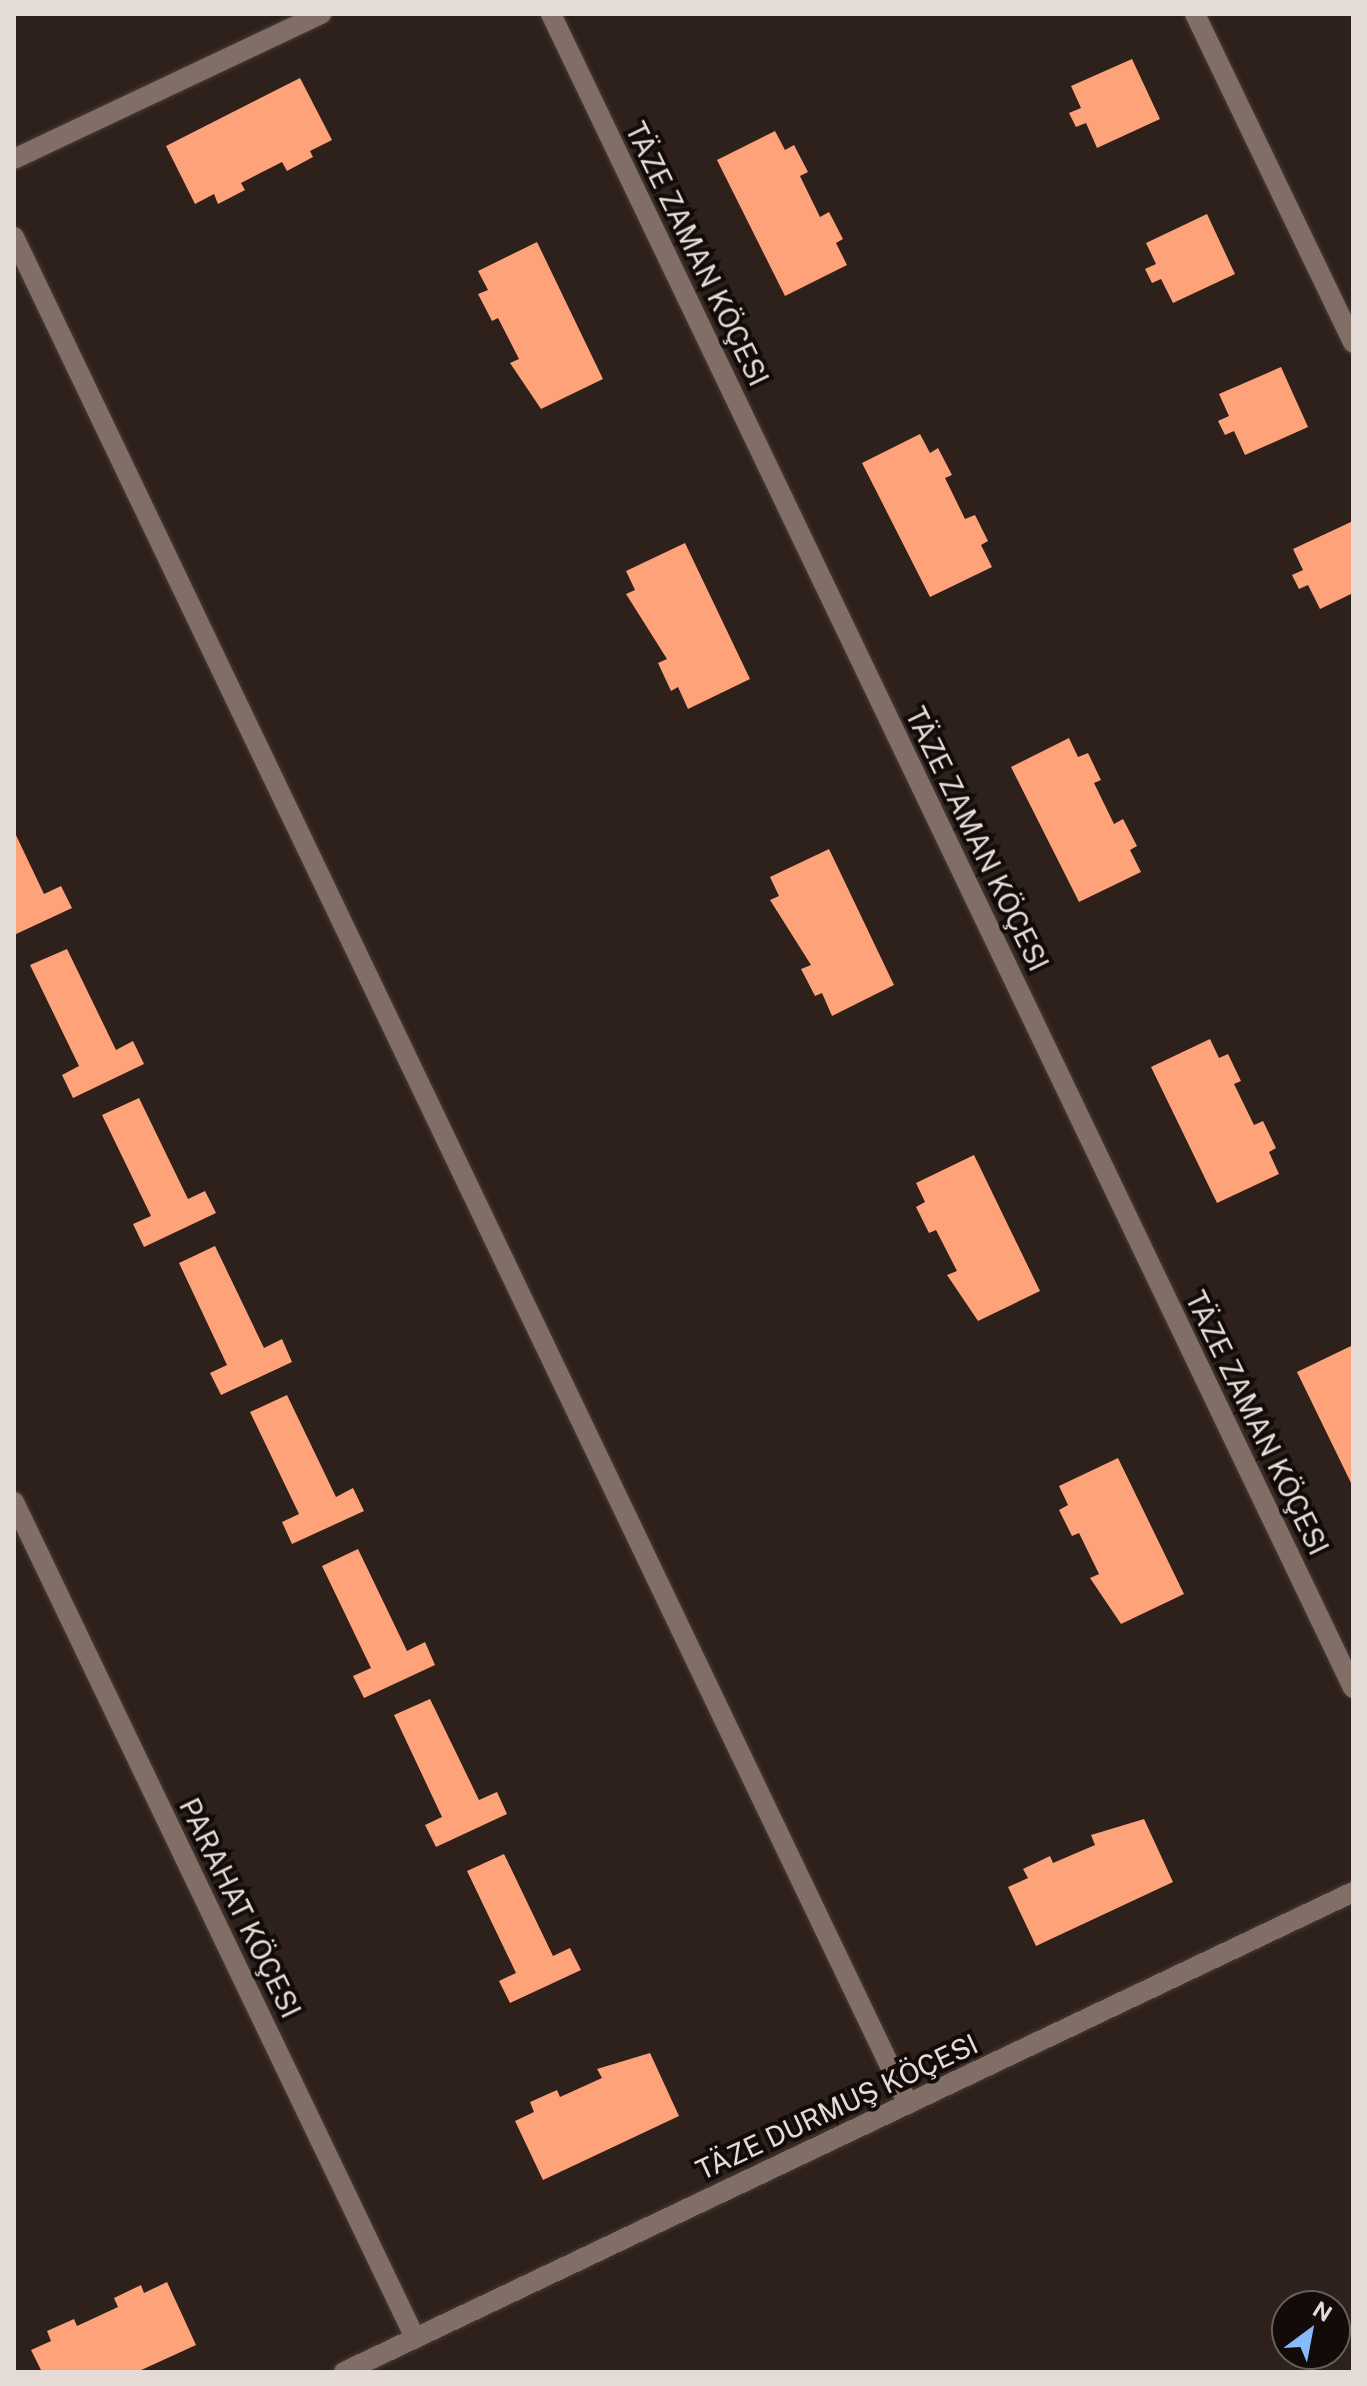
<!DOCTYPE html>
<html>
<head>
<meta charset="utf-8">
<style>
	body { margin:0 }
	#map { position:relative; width:1367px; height:2386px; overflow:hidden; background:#2e201a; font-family:"Public Sans",sans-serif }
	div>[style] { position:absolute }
	.building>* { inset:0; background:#fea279 }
	.roads { filter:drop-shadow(0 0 2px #483b37) drop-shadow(0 0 2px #483b37) }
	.minor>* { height:20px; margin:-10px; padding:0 10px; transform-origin:10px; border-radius:10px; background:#816f67 }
	.tertiary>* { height:20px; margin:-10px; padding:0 10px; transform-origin:10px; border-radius:10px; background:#816f67 }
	span { translate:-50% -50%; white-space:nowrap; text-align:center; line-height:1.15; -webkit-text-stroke:8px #120b09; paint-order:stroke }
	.street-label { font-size:28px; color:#e5dbd6 }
	.frame { position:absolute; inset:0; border:16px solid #e5dbd6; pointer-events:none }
	.north { position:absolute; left:1271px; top:2290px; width:80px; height:80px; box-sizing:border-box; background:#120b09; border:2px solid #665e5b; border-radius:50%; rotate:32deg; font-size:22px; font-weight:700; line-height:32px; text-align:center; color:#e5dbd6 }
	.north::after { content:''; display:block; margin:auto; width:28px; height:36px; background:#88bbfc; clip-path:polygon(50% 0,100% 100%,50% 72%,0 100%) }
</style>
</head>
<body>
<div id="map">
	<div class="building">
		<i style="clip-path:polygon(1132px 59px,1160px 119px,1097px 148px,1086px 123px,1076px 127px,1069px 113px,1081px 108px,1071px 86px)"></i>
		<i style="clip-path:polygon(300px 78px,332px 140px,310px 151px,313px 157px,287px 171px,282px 162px,241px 183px,245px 190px,218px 204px,214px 194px,195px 204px,166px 146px)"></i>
		<i style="clip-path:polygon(775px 131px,785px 150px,794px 145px,808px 172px,800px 176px,820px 217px,829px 212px,843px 239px,836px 243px,847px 265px,785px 296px,717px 160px)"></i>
		<i style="clip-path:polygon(1207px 214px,1235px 274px,1173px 303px,1161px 279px,1152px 283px,1145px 269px,1156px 264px,1146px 243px)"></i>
		<i style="clip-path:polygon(537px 242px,603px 379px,541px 409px,510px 363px,519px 359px,498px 318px,492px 321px,478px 294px,488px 290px,478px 271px)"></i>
		<i style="clip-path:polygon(1281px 367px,1308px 427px,1245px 455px,1234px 431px,1225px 435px,1218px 421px,1229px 416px,1219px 394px)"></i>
		<i style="clip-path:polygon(920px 434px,930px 453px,938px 448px,952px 475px,945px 478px,965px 519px,975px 515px,988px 541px,981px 545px,992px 567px,930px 597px,862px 463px)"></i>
		<i style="clip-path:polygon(1353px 521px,1353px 593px,1320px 609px,1308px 585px,1299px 589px,1292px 575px,1303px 570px,1293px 549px)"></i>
		<i style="clip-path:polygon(685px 543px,750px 679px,688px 709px,678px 687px,671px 691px,658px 663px,667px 659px,626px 594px,635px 590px,626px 571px)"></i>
		<i style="clip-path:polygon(1069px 738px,1078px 757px,1088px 753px,1101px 780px,1094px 783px,1114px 824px,1123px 819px,1137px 846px,1130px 850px,1141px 872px,1079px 902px,1011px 767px)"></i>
		<i style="clip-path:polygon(14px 831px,44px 894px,61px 886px,72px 908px,14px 935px)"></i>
		<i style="clip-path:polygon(829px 849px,894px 985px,832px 1016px,822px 993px,815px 996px,801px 969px,811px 965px,770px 900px,779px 896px,770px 877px)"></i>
		<i style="clip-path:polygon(67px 949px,116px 1050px,133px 1041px,144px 1064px,73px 1098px,62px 1075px,79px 1066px,30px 965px)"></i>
		<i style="clip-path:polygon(1210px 1039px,1219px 1058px,1228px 1054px,1241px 1081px,1234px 1084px,1254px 1125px,1263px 1121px,1276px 1148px,1269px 1152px,1279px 1174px,1217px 1203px,1151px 1067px)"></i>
		<i style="clip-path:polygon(139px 1098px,188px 1199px,205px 1191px,216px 1213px,144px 1247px,133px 1224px,151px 1216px,102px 1115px)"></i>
		<i style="clip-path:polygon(974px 1155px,1040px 1291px,978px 1321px,947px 1275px,957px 1271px,936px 1230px,929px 1233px,916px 1207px,925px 1202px,916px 1183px)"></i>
		<i style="clip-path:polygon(215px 1246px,264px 1348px,282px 1339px,292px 1362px,221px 1395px,210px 1373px,227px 1365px,179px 1263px)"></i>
		<i style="clip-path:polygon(1353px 1345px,1353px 1487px,1297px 1372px)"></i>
		<i style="clip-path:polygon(287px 1395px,336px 1497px,353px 1488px,364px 1511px,292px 1544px,282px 1522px,299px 1514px,250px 1412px)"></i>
		<i style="clip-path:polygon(1118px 1458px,1184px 1594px,1121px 1624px,1090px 1578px,1099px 1574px,1079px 1533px,1072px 1536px,1059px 1510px,1068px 1505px,1059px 1486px)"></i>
		<i style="clip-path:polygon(358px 1549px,407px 1651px,425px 1642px,435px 1665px,364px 1698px,353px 1676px,371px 1668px,322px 1566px)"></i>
		<i style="clip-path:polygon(430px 1699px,479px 1800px,497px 1792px,507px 1814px,436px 1847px,425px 1825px,442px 1817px,394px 1715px)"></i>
		<i style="clip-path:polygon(1144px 1819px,1173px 1882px,1036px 1946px,1008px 1887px,1028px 1878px,1023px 1869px,1050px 1856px,1053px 1863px,1095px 1845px,1091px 1835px)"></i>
		<i style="clip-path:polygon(504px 1854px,553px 1956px,570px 1948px,581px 1970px,510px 2003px,499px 1981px,516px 1973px,467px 1871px)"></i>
		<i style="clip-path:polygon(650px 2053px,679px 2116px,543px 2180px,515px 2121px,534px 2112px,530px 2102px,557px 2090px,560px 2097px,602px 2078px,597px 2069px)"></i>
		<i style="clip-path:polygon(167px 2282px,196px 2345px,137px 2372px,42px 2372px,31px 2350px,51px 2341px,47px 2331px,74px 2319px,77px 2326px,118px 2307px,114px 2298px,141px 2285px,144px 2293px)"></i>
	</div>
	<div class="roads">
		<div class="minor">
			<i style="left:1195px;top:14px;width:365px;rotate:64.3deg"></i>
			<i style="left:14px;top:159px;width:340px;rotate:-25.3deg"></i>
			<i style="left:14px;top:237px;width:2070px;rotate:64.41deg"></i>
			<i style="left:14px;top:1502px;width:927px;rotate:64.37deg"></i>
			<i style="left:344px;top:2372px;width:1117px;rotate:-25.44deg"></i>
		</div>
		<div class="tertiary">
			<i style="left:551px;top:14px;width:1856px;rotate:64.4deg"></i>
		</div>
	</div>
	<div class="street-label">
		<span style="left:697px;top:254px;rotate:64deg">TÄZE ZAMAN KÖÇESI</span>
		<span style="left:977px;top:839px;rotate:64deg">TÄZE ZAMAN KÖÇESI</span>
		<span style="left:1257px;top:1423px;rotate:64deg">TÄZE ZAMAN KÖÇESI</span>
		<span style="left:240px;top:1908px;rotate:64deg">PARAHAT KÖÇESI</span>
		<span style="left:837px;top:2107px;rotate:-25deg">TÄZE DURMUŞ KÖÇESI</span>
	</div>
	<div class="frame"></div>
	<div class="north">N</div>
</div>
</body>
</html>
